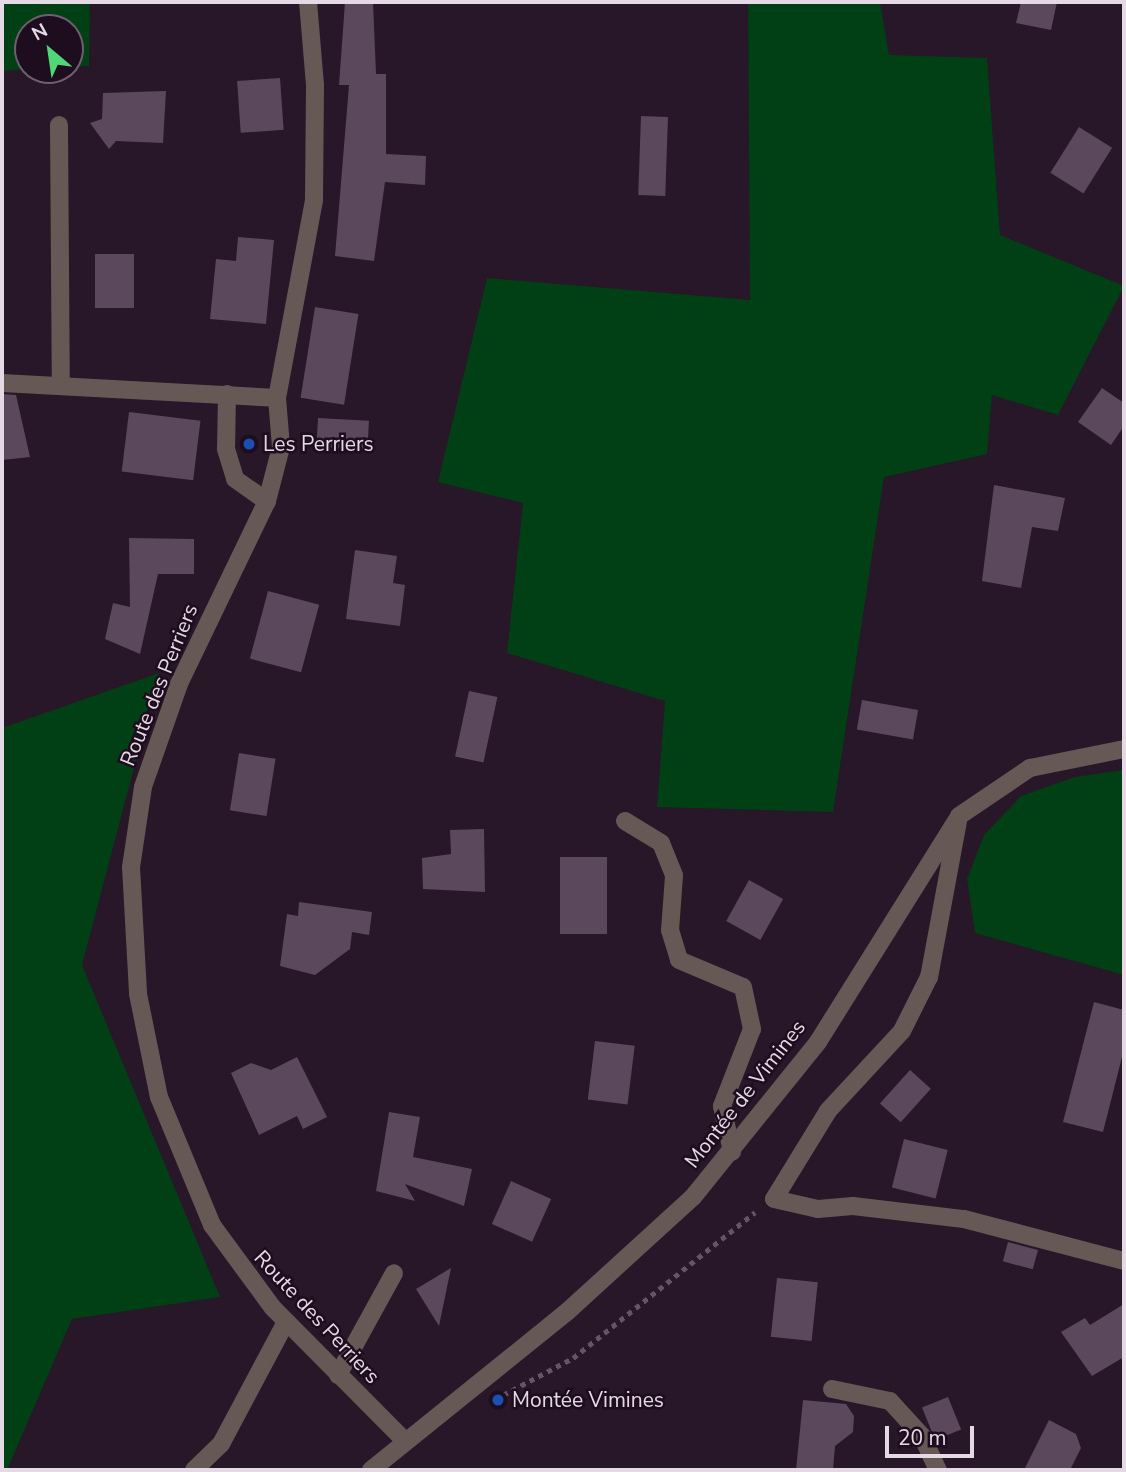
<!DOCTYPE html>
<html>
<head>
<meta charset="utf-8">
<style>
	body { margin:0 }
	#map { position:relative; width:1126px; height:1472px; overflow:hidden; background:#281629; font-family:"Nunito Sans",sans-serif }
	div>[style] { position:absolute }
	.green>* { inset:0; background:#013f14 }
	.building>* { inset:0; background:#5c485d; transform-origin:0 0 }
	.path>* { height:4.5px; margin-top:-2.25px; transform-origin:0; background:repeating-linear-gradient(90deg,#645465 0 5px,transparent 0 10px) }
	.service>* { height:18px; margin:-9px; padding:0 9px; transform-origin:9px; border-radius:9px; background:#665854 }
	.minor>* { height:18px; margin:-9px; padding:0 9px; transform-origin:9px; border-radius:9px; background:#665854 }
	.tertiary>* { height:18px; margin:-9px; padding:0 9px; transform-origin:9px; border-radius:9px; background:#665854 }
	.dots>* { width:19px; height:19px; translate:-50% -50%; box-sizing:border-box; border:4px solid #1e0d1f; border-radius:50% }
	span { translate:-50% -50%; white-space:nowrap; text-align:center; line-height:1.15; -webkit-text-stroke:5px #1e0d1f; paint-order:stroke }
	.poi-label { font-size:21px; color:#e5d9e5 }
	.left { translate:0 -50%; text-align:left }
	.street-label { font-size:21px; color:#e5d9e5 }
	.frame { position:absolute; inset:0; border:4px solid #e5d9e5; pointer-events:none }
	.north { position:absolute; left:14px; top:14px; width:70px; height:70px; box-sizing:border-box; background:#1e0d1f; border:2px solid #6e5f6e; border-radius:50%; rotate:331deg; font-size:19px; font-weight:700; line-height:28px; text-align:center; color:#e5d9e5 }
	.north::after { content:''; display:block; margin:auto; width:24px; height:32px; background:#4fd675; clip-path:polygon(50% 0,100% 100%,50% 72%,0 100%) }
	.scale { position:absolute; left:885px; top:1426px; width:89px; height:32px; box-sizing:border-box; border:4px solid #e5d9e5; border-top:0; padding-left:9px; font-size:21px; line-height:24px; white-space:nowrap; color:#e5d9e5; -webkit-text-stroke:5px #1e0d1f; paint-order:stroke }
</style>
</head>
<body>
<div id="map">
	<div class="green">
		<i style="clip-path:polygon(2px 2px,90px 2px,89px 66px,70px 67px,70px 28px,28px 28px,28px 69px,2px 71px)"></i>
		<i style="clip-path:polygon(748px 2px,880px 2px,889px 55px,987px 58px,1000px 235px,1124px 286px,1058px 415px,992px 395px,987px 454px,884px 477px,833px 812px,657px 807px,665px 701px,507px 653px,523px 503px,438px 482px,487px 278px,750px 300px)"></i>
		<i style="clip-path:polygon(159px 673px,82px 965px,220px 1297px,72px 1319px,7px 1470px,2px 1470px,2px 728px)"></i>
		<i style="clip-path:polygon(1124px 770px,1124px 975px,975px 933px,967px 879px,984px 835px,1021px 796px,1075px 777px)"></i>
	</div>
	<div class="building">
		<i style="clip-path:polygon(345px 2px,373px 2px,376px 74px,386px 74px,386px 154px,426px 156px,425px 185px,385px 182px,374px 261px,335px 256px,349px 85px,339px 85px)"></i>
		<i style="clip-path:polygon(1021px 2px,1057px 2px,1051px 30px,1016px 23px)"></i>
		<i style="left:280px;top:78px;width:52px;height:43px;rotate:86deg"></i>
		<i style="clip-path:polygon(166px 91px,163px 143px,116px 141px,109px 149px,90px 123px,102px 119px,103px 93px)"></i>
		<i style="left:641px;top:116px;width:27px;height:79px;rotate:2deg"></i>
		<i style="left:1079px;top:127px;width:39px;height:54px;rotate:32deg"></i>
		<i style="clip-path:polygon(238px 237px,274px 240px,266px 324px,210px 319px,216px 259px,236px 261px)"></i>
		<i style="left:95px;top:254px;width:39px;height:54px"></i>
		<i style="left:315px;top:307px;width:44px;height:92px;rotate:9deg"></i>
		<i style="clip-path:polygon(1102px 388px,1124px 403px,1124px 426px,1111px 445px,1078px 422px)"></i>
		<i style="clip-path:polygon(2px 394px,16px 395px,30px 457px,2px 460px)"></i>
		<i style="left:129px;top:412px;width:72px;height:60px;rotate:7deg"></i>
		<i style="left:318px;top:418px;width:51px;height:29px;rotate:3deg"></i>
		<i style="clip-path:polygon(994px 485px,1065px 498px,1058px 531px,1032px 527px,1021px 588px,982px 581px)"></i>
		<i style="clip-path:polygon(129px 538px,194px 539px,194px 574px,158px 574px,140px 654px,105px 639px,113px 603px,130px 607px)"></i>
		<i style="clip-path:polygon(355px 550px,397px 556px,393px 583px,405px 585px,400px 626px,346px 619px)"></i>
		<i style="left:268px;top:591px;width:53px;height:70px;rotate:15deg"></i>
		<i style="left:469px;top:691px;width:29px;height:67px;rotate:12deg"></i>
		<i style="left:862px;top:700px;width:57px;height:30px;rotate:10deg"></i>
		<i style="left:239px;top:753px;width:37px;height:58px;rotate:9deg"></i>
		<i style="clip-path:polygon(484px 829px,485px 892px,423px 889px,422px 858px,451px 854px,450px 830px)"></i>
		<i style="left:560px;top:857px;width:47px;height:77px"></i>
		<i style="left:749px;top:880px;width:39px;height:47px;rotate:29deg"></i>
		<i style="clip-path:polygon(299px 902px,372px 912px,369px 935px,352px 932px,350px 949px,315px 975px,280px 966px,287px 914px,298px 916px)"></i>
		<i style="clip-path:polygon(1094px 1002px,1124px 1010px,1124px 1049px,1103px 1132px,1063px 1122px)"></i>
		<i style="left:595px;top:1041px;width:40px;height:59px;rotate:7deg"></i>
		<i style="clip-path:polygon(297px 1057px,327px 1117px,303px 1129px,297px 1116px,259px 1135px,231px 1073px,251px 1063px,271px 1070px)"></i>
		<i style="left:910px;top:1070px;width:28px;height:45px;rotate:42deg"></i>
		<i style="clip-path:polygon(389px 1112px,420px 1117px,413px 1157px,472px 1169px,464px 1206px,405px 1184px,415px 1201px,376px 1191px)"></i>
		<i style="left:904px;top:1139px;width:45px;height:50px;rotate:14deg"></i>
		<i style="left:511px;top:1181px;width:44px;height:47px;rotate:24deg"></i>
		<i style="left:1008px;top:1242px;width:31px;height:20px;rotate:15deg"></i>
		<i style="clip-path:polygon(451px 1268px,439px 1326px,416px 1289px)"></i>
		<i style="left:777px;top:1278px;width:41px;height:59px;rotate:6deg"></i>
		<i style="clip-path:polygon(1124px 1304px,1124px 1357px,1092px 1376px,1061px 1332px,1085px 1318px,1090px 1325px)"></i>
		<i style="left:948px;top:1397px;width:35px;height:28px;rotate:68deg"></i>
		<i style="clip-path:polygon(803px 1400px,846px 1404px,854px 1416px,853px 1432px,835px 1446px,833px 1470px,796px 1470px)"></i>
		<i style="clip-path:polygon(1049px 1420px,1076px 1434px,1081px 1448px,1070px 1470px,1024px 1470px)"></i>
	</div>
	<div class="path">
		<i style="left:503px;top:1395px;width:79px;rotate:-27.9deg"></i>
		<i style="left:573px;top:1358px;width:233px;rotate:-38.7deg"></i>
	</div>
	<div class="service">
		<i style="left:59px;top:125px;width:256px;rotate:89.6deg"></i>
		<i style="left:227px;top:394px;width:55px;rotate:91deg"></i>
		<i style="left:226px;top:449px;width:31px;rotate:73deg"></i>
		<i style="left:235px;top:479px;width:39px;rotate:35deg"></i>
		<i style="left:625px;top:821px;width:42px;rotate:31.4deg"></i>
		<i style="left:661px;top:843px;width:35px;rotate:68deg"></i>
		<i style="left:674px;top:876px;width:54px;rotate:94.2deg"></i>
		<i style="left:670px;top:930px;width:31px;rotate:73deg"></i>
		<i style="left:679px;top:960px;width:69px;rotate:22.9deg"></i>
		<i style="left:743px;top:987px;width:43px;rotate:77.9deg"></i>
		<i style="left:752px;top:1029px;width:83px;rotate:111.3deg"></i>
		<i style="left:722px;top:1106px;width:47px;rotate:77.7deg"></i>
		<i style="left:338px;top:1375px;width:116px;rotate:-61.2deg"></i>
	</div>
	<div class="minor">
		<i style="left:277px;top:398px;width:201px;rotate:-79.4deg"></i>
		<i style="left:314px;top:200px;width:115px;rotate:-89.5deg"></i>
		<i style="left:315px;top:85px;width:83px;rotate:-94.8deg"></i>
		<i style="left:958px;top:821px;width:159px;rotate:100.5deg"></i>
		<i style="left:929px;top:977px;width:60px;rotate:116.6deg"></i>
		<i style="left:902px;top:1031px;width:109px;rotate:132.8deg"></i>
		<i style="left:828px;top:1111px;width:103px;rotate:121.5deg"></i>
		<i style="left:774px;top:1199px;width:45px;rotate:12.8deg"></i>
		<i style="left:818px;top:1209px;width:35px;rotate:-5deg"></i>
		<i style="left:853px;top:1206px;width:112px;rotate:6.7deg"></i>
		<i style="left:964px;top:1219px;width:165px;rotate:14.7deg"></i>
		<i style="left:832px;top:1389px;width:59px;rotate:11.7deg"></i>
		<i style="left:890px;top:1401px;width:47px;rotate:47.6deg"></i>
		<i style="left:922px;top:1436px;width:38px;rotate:65deg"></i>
		<i style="left:194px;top:1470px;width:37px;rotate:-44deg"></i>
		<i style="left:221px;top:1444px;width:138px;rotate:-62deg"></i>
	</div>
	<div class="tertiary">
		<i style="left:2px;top:383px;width:275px;rotate:3.1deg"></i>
		<i style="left:277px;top:398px;width:49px;rotate:85.3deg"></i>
		<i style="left:281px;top:447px;width:56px;rotate:104.5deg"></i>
		<i style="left:267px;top:501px;width:203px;rotate:115.7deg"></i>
		<i style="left:179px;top:684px;width:109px;rotate:109.3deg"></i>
		<i style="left:143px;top:787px;width:81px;rotate:98.5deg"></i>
		<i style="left:131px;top:867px;width:127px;rotate:86.8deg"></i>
		<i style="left:138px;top:994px;width:105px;rotate:78.5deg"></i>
		<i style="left:159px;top:1097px;width:139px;rotate:67.5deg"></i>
		<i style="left:212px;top:1225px;width:103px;rotate:53.7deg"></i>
		<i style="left:273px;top:1308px;width:186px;rotate:45.2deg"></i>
		<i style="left:371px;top:1470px;width:253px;rotate:-38.9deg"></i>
		<i style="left:568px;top:1311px;width:169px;rotate:-42.4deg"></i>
		<i style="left:693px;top:1197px;width:199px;rotate:-51.1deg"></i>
		<i style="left:818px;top:1042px;width:266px;rotate:-58deg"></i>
		<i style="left:959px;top:816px;width:86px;rotate:-34.1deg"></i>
		<i style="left:1030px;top:768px;width:96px;rotate:-11.4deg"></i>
	</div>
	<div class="dots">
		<i style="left:249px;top:444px;background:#1a4fb4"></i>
		<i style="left:498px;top:1400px;background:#1a4fb4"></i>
	</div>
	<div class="poi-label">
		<span class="left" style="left:263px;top:444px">Les Perriers</span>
		<span class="left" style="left:512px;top:1400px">Montée Vimines</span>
	</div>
	<div class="street-label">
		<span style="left:159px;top:685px;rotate:-68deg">Route des Perriers</span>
		<span style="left:745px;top:1094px;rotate:-52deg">Montée de Vimines</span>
		<span style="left:317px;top:1317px;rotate:47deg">Route des Perriers</span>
	</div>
	<div class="frame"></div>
	<div class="north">N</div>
	<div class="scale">20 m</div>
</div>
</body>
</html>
